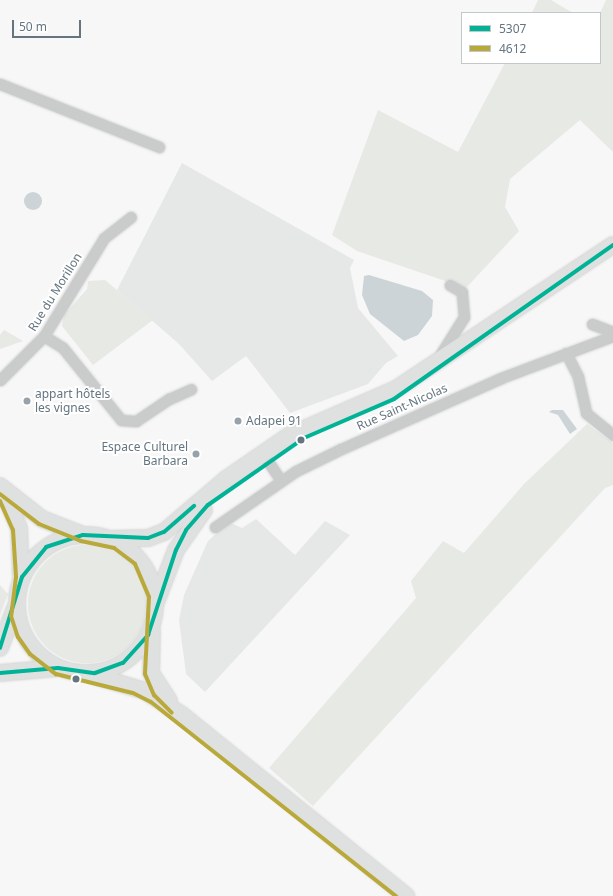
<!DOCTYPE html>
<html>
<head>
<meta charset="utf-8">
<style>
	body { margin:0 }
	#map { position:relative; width:613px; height:896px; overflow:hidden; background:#f7f7f7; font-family:"Noto Sans",sans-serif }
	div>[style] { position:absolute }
	.built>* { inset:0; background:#e6e7e7 }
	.green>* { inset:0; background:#e6e9e4 }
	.round { border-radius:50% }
	.water>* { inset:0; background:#ccd4d7 }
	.roads { filter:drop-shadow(0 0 1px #d3d4d5) drop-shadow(0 0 1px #d3d4d5) }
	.street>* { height:11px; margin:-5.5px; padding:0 5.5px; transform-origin:5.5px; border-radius:5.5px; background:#cacccc }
	.secondary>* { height:16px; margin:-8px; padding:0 8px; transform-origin:8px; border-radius:8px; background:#dfe0e0 }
	.secondary>.ring { margin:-8px; padding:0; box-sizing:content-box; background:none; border:16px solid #dfe0e0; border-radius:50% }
	.bus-1>* { height:4px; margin:-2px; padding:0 2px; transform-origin:2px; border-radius:2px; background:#00b397 }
	.bus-2>* { height:4px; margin:-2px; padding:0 2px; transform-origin:2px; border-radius:2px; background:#b9a93a }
	.dots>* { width:11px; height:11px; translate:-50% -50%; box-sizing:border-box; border:2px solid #fff; border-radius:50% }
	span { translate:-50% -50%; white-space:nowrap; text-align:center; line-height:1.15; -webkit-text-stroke:4px #fff; paint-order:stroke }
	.street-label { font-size:12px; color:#647580 }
	.poi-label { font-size:12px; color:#647580 }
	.left { translate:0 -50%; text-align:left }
	.right { translate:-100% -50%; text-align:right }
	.legend { position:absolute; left:461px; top:12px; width:140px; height:52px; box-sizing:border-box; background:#fff; border:1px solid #c1c8cc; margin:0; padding:5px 7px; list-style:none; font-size:12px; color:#647580 }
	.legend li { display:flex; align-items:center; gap:8px; height:20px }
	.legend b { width:20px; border:1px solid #c1c8cc }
	.scale { position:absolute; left:12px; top:20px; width:69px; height:18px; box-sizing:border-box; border:2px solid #647580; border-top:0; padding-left:5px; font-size:12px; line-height:14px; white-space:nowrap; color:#647580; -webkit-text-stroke:3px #fff; paint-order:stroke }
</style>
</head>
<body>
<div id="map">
	<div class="built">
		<i style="clip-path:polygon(182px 163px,354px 260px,350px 268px,358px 308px,398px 356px,386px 363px,368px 384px,290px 413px,246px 356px,212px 381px,179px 344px,117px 290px)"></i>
		<i style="clip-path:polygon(256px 519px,295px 555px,325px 521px,350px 535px,205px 692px,186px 674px,179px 620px,184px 595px,208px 541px,229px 522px,242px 528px)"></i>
	</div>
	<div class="green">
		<i style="clip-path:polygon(538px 0,551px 0,573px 13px,532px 13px)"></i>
		<i style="clip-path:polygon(606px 0,613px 0,613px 152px,580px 120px,510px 179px,505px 207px,519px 231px,466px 288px,357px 251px,332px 235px,378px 110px,458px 152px,505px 63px,600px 63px,600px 13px)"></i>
		<i style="clip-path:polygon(105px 280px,153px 320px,93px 365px,62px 326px,64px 315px,87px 289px,88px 281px)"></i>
		<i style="clip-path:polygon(4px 330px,23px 341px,0 349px,0 335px)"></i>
		<i style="clip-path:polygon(587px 424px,613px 443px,613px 485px,605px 488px,313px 806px,269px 768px,416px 598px,411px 581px,443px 541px,464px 553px,524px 484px)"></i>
		<i class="round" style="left:28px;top:545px;width:118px;height:118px"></i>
		<i style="clip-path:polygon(0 585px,8px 594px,0 615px)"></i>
	</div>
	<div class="water">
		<i class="round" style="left:24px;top:192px;width:18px;height:18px"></i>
		<i style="clip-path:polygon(369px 275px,422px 291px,433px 300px,432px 316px,418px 335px,404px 341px,370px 314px,362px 295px,364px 276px)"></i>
		<i style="clip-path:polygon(552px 410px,563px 410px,577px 429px,570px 434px,558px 415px,549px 412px)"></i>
	</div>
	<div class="roads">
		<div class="street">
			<i style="left:0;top:84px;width:171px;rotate:21.6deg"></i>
			<i style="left:592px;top:324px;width:22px;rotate:21deg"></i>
			<i style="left:44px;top:336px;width:22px;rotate:32deg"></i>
			<i style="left:63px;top:348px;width:92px;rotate:51.1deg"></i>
			<i style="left:121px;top:420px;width:15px;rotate:4deg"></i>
			<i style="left:136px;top:421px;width:40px;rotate:-34deg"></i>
			<i style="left:169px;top:399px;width:24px;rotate:-24deg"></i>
			<i style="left:566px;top:353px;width:27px;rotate:63deg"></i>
			<i style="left:578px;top:377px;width:37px;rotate:77deg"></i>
			<i style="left:586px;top:413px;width:35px;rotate:39deg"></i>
			<i style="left:437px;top:360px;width:51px;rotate:-57.9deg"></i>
			<i style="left:464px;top:317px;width:25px;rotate:-95deg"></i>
			<i style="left:462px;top:292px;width:14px;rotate:-150deg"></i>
			<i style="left:0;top:380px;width:62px;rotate:-45deg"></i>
			<i style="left:44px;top:336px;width:115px;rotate:-58.5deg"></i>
			<i style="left:104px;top:238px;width:34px;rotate:-38deg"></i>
			<i style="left:263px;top:454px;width:32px;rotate:56deg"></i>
			<i style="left:215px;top:527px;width:98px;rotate:-34.7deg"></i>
			<i style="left:296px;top:471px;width:50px;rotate:-26.1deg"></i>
			<i style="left:341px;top:449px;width:175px;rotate:-23.9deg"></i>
			<i style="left:501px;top:378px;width:120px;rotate:-20.6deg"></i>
		</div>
		<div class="secondary">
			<i style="left:0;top:486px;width:53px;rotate:38.2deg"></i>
			<i style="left:42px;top:519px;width:44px;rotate:21.3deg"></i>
			<i style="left:4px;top:493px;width:39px;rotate:67deg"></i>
			<i style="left:19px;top:529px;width:48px;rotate:87.6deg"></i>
			<i class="ring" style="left:17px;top:535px;width:122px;height:122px"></i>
			<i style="left:108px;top:539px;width:40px;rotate:-1.4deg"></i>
			<i style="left:148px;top:538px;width:17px;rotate:-21deg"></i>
			<i style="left:164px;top:532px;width:82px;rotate:-40.5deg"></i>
			<i style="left:226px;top:479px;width:78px;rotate:-34.5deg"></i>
			<i style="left:290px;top:435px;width:116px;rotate:-23.5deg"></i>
			<i style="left:396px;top:389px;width:260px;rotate:-33.6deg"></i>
			<i style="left:155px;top:605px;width:59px;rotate:-69.1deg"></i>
			<i style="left:176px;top:550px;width:49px;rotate:-55deg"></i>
			<i style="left:152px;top:630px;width:43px;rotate:91.3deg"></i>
			<i style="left:151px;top:673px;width:33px;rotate:57deg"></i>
			<i style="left:0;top:648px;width:43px;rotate:-69.4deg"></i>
			<i style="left:0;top:673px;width:58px;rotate:-4.9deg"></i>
			<i style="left:91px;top:675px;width:56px;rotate:16.5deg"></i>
			<i style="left:145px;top:691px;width:44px;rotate:33deg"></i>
			<i style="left:182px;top:715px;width:288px;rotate:38.9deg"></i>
		</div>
	</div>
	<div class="bus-1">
		<i style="left:0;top:648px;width:74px;rotate:-72.8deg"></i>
		<i style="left:22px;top:577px;width:38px;rotate:-51deg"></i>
		<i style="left:46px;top:547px;width:39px;rotate:-18deg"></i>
		<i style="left:83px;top:535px;width:65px;rotate:2.6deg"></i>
		<i style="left:148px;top:538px;width:17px;rotate:-21deg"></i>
		<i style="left:164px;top:532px;width:40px;rotate:-41deg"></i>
		<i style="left:0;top:673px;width:58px;rotate:-4.9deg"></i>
		<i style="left:58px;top:668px;width:37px;rotate:8deg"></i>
		<i style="left:95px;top:673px;width:30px;rotate:-20deg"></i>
		<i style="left:123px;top:663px;width:38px;rotate:-48deg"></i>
		<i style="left:148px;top:635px;width:89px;rotate:-71.8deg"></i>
		<i style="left:176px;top:550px;width:22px;rotate:-63deg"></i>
		<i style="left:186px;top:530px;width:33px;rotate:-49deg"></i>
		<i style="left:208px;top:505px;width:117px;rotate:-34.9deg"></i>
		<i style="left:304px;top:438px;width:98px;rotate:-23.4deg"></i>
		<i style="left:394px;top:399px;width:268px;rotate:-35.1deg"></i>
	</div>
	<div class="bus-2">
		<i style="left:0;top:494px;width:49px;rotate:37.6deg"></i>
		<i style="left:39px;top:524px;width:45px;rotate:22deg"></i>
		<i style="left:81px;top:541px;width:34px;rotate:12deg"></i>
		<i style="left:114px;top:548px;width:26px;rotate:37deg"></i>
		<i style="left:135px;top:564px;width:36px;rotate:67deg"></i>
		<i style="left:149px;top:597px;width:77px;rotate:93deg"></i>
		<i style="left:145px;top:674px;width:23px;rotate:67deg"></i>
		<i style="left:154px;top:695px;width:25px;rotate:45deg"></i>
		<i style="left:0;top:501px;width:32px;rotate:66deg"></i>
		<i style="left:13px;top:530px;width:47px;rotate:86.3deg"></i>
		<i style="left:16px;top:577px;width:39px;rotate:97deg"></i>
		<i style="left:11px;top:616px;width:22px;rotate:72deg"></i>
		<i style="left:18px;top:637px;width:21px;rotate:55deg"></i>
		<i style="left:30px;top:654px;width:33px;rotate:38deg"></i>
		<i style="left:56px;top:674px;width:79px;rotate:13.9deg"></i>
		<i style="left:133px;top:693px;width:20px;rotate:27deg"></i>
		<i style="left:151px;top:702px;width:313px;rotate:38.4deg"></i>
	</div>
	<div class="dots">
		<i style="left:27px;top:401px;background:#97a2aa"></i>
		<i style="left:238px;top:421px;background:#97a2aa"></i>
		<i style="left:301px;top:440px;background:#647580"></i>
		<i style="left:196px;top:454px;background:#97a2aa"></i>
		<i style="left:76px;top:679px;background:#647580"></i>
	</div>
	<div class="street-label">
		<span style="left:55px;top:292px;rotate:-58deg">Rue du Morillon</span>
		<span style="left:402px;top:407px;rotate:-24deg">Rue Saint-Nicolas</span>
	</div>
	<div class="poi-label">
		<span class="left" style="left:35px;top:401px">appart hôtels<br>les vignes</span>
		<span class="left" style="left:246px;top:421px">Adapei 91</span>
		<span class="right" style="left:188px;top:454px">Espace Culturel<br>Barbara</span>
	</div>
	<ul class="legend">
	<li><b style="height:5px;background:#00b397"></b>5307</li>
	<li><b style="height:5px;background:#b9a93a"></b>4612</li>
	</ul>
	<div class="scale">50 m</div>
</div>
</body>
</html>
